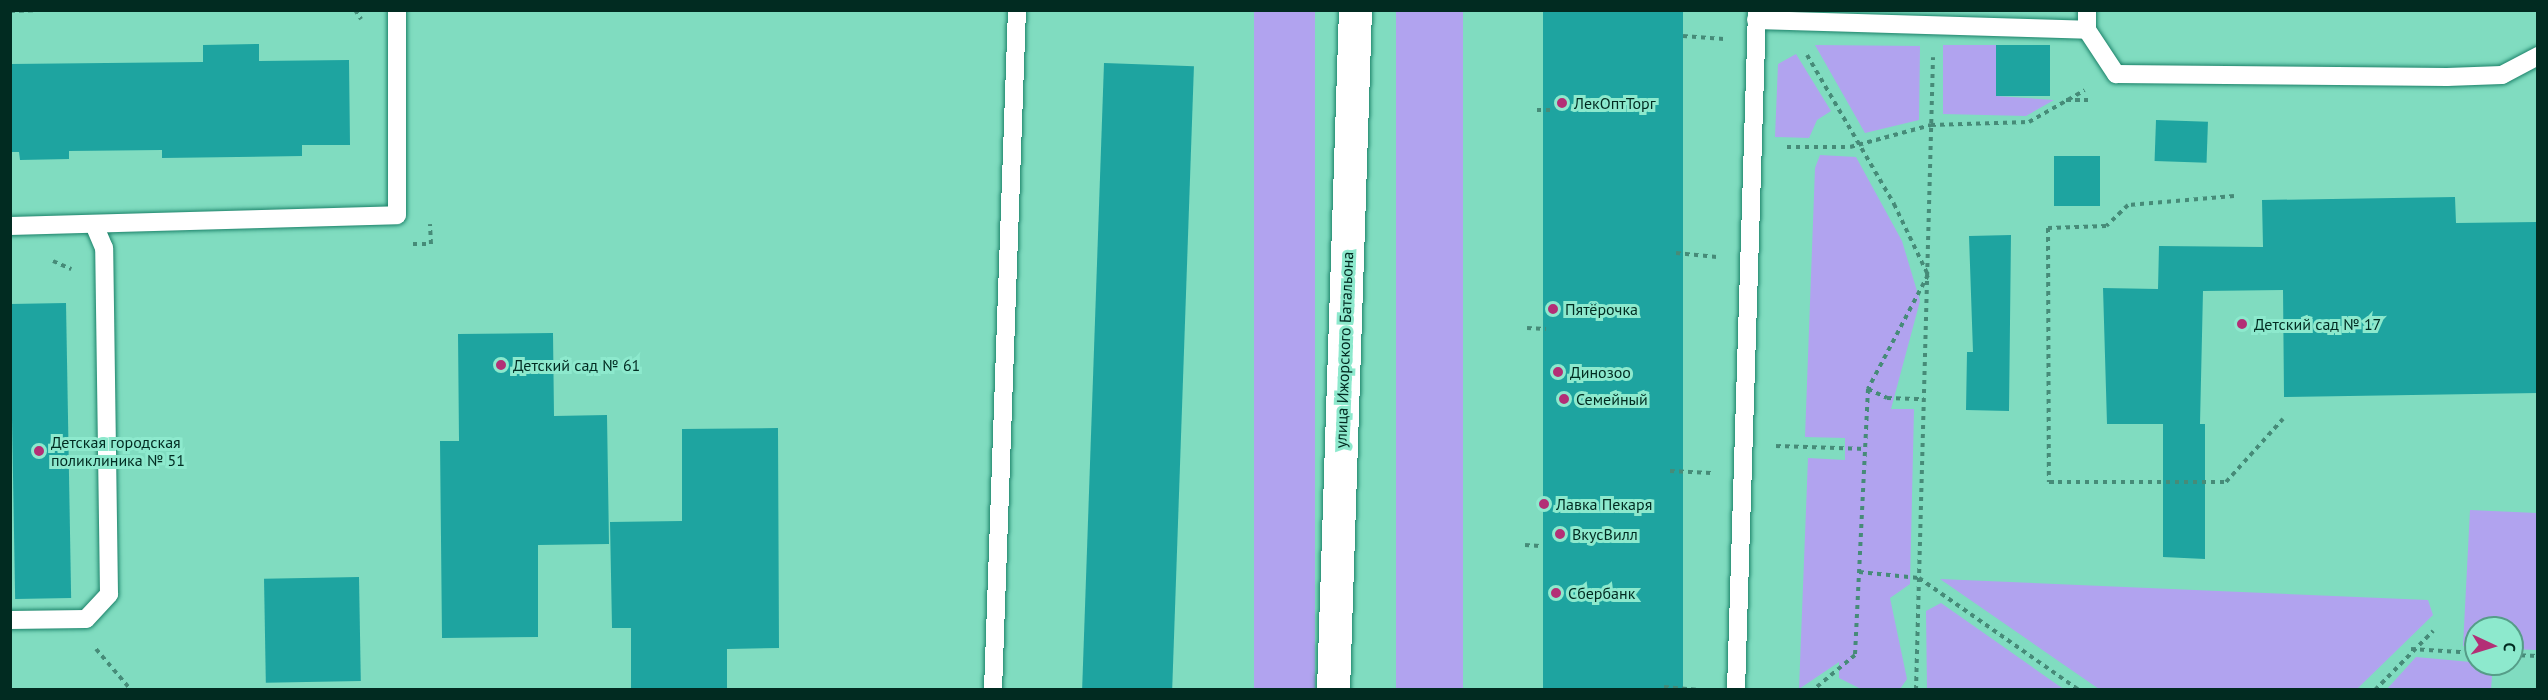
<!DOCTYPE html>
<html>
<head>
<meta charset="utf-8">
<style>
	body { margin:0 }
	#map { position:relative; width:2548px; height:700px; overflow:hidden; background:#80dcc0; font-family:"PT Sans",sans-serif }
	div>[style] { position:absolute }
	.green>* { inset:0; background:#b1a3ef; transform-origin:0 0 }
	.building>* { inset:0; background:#1ea4a0; transform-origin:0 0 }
	.path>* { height:4px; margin-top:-2px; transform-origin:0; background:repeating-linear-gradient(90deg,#468b78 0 4.5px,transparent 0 9px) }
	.roads { filter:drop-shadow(0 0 2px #1b8269) drop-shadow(0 0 2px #1b8269) }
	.service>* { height:18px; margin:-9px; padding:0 9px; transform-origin:9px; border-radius:9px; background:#fff }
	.minor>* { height:33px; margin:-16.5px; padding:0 16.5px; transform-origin:16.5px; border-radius:16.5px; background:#fff }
	.dots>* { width:16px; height:16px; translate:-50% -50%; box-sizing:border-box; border:3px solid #8de9cd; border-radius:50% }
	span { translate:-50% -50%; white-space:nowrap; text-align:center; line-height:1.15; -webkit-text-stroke:6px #8de9cd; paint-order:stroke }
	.poi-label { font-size:16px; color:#012b21 }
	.left { translate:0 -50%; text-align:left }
	.street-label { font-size:16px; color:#012b21 }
	.frame { position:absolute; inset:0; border:12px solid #012b21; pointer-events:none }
	.north { position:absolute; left:2464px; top:616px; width:60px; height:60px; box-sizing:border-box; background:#8de9cd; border:2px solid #559d88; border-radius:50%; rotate:94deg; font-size:16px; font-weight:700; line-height:24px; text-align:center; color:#012b21 }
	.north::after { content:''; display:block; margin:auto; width:21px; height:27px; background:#b32f76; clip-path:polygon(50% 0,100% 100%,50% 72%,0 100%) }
</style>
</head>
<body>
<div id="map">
	<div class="green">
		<i style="left:1254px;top:11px;width:61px;height:678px"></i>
		<i style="left:1396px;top:11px;width:67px;height:678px"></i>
		<i style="clip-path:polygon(1815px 45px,1920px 46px,1919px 120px,1865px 133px)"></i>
		<i style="clip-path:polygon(1943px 45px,1996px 45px,1996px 96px,2054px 100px,2026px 116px,1943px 114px)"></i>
		<i style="clip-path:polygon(1796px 54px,1831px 111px,1817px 120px,1809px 138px,1775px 137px,1778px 64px)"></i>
		<i style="clip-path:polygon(1820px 155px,1856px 157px,1902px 241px,1920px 301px,1891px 409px,1914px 409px,1910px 584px,1890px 598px,1907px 679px,1900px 689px,1861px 689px,1839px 678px,1839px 662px,1799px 689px,1808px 458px,1845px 460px,1845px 438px,1805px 437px,1815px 168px)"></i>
		<i style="clip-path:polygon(2470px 510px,2537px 513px,2537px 650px,2512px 649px,2512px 628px,2476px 628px,2476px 647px,2463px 646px)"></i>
		<i style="clip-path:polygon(1940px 579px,2428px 600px,2433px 615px,2357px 689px,2099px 689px)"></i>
		<i style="clip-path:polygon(1941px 603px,2062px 688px,2063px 689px,1927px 689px,1926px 611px)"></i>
		<i style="clip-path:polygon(2416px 657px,2493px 664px,2491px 689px,2387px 689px)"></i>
	</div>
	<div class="building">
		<i style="left:1543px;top:10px;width:140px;height:680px"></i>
		<i style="clip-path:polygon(259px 44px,259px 61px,349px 60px,350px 145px,302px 145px,302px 156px,162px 158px,162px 150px,69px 151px,69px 159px,20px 160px,19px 152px,10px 152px,10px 64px,203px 62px,203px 45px)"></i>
		<i style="left:1996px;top:45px;width:54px;height:51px"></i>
		<i style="left:1104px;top:63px;width:90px;height:627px;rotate:2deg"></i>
		<i style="left:2156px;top:120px;width:52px;height:41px;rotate:2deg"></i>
		<i style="left:2054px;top:156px;width:46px;height:50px"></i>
		<i style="clip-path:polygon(2455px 197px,2456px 223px,2538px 222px,2538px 393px,2284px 397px,2283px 290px,2203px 291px,2200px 424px,2205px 424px,2205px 559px,2163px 557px,2163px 424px,2107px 424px,2103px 288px,2158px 289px,2159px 246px,2263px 247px,2262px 200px)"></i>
		<i style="clip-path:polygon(2011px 235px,2009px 411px,1966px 410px,1967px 352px,1973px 352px,1969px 236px)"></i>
		<i style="left:66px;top:303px;width:295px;height:56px;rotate:89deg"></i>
		<i style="clip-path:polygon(553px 333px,554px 416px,607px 415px,609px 544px,538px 545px,538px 637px,442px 638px,440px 441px,459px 441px,458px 334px)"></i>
		<i style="clip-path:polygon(778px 428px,779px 648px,727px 649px,727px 690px,631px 690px,631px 628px,612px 628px,610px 522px,682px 521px,682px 429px)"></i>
		<i style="left:359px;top:577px;width:104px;height:95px;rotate:89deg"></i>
	</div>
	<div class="path">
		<i style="left:355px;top:10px;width:11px;rotate:56deg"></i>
		<i style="left:10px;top:11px;width:25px;rotate:-2deg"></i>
		<i style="left:1683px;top:36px;width:41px;rotate:4.2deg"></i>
		<i style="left:1807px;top:55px;width:173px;rotate:59.7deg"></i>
		<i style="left:1894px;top:204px;width:79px;rotate:64.4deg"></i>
		<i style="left:1928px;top:275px;width:129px;rotate:117.8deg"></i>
		<i style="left:1868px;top:389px;width:266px;rotate:92.8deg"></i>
		<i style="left:1855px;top:655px;width:55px;rotate:140.2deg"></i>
		<i style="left:2066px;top:100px;width:26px"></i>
		<i style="left:1537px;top:110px;width:15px"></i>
		<i style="left:1787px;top:147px;width:63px"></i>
		<i style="left:1850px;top:147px;width:84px;rotate:-15.2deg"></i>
		<i style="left:1931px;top:125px;width:98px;rotate:-1.8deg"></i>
		<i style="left:2029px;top:122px;width:64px;rotate:-29.7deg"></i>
		<i style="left:2234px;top:196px;width:106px;rotate:175.1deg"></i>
		<i style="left:2128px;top:205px;width:30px;rotate:136deg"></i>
		<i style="left:2106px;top:226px;width:58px;rotate:178deg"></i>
		<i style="left:2048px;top:228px;width:254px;rotate:89.8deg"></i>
		<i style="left:2049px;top:482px;width:177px"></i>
		<i style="left:2226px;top:482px;width:85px;rotate:-47.9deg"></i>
		<i style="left:413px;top:244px;width:18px"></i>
		<i style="left:431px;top:244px;width:20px;rotate:-93deg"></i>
		<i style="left:1676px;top:253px;width:41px;rotate:5.6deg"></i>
		<i style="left:53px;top:261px;width:20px;rotate:24deg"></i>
		<i style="left:1527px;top:328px;width:19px;rotate:3deg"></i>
		<i style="left:1868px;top:389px;width:21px;rotate:25deg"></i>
		<i style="left:1887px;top:398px;width:37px;rotate:2deg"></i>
		<i style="left:1776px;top:446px;width:90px;rotate:1.9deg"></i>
		<i style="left:1670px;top:471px;width:41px;rotate:2.8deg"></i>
		<i style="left:1525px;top:545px;width:15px;rotate:4deg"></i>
		<i style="left:1859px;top:572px;width:60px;rotate:5.7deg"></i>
		<i style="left:1919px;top:578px;width:195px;rotate:35deg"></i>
		<i style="left:96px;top:649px;width:54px;rotate:49.5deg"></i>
		<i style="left:2411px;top:649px;width:65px;rotate:3.5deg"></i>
		<i style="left:2512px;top:655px;width:26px;rotate:2deg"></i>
		<i style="left:1664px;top:687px;width:35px;rotate:5deg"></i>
		<i style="left:1916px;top:690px;width:633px;rotate:-88.46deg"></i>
		<i style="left:2375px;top:690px;width:83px;rotate:-45.5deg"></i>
	</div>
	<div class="roads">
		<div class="service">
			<i style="left:2087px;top:10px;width:20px;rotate:90deg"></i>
			<i style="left:2087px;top:30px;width:53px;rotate:56.6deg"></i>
			<i style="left:2116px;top:74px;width:331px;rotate:0.5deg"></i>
			<i style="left:2447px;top:77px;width:55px;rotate:-2.1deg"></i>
			<i style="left:2502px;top:75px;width:41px;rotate:-27.8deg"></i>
			<i style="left:1756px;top:20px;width:331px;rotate:1.7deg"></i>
			<i style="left:10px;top:226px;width:387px;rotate:-1.6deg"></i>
			<i style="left:397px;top:215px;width:205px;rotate:-90deg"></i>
			<i style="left:10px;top:620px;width:76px;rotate:-0.8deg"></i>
			<i style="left:86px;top:619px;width:34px;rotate:-47deg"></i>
			<i style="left:109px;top:594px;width:346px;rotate:-90.8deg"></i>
			<i style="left:104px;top:248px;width:25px;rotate:-113deg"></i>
			<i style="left:993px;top:690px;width:680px;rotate:-87.98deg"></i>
			<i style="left:1736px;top:690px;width:680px;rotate:-88.23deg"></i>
		</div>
		<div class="minor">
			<i style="left:1333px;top:690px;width:680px;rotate:-88.15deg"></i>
		</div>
	</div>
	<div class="dots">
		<i style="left:1562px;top:103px;background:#b32f76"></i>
		<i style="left:1553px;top:309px;background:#b32f76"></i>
		<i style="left:2242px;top:324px;background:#b32f76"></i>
		<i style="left:501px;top:365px;background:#b32f76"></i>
		<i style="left:1558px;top:372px;background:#b32f76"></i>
		<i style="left:1564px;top:399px;background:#b32f76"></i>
		<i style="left:39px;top:451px;background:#b32f76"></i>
		<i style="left:1544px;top:504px;background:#b32f76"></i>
		<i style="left:1560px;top:534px;background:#b32f76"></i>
		<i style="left:1556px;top:593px;background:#b32f76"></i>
	</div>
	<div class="poi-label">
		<span class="left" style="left:1574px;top:103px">ЛекОптТорг</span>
		<span class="left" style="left:1565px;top:309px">Пятёрочка</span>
		<span class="left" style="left:2254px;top:324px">Детский сад № 17</span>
		<span class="left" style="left:513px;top:365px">Детский сад № 61</span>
		<span class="left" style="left:1570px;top:372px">Динозоо</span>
		<span class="left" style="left:1576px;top:399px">Семейный</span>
		<span class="left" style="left:51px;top:451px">Детская городская<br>поликлиника № 51</span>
		<span class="left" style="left:1556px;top:504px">Лавка Пекаря</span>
		<span class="left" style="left:1572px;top:534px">ВкусВилл</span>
		<span class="left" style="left:1568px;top:593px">Сбербанк</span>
	</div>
	<div class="street-label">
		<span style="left:1344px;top:350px;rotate:-88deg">улица Ижорского Батальона</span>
	</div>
	<div class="frame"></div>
	<div class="north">С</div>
</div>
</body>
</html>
